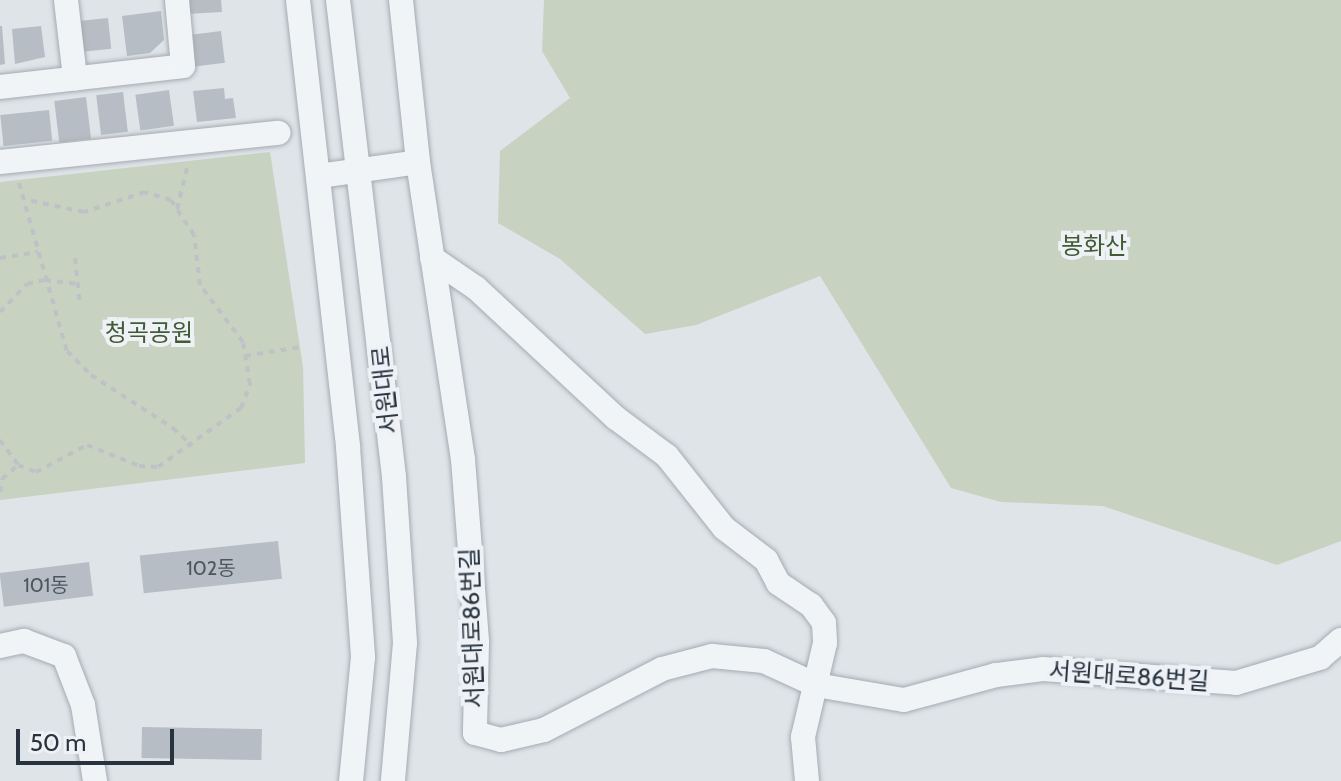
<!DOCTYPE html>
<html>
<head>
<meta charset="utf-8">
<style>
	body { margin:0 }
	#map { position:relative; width:1341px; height:781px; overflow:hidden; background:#dfe4e8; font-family:Cabin,"Noto Sans KR",sans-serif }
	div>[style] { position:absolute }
	.green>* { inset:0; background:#c7d2c0 }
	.building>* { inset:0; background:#b6bdc5; transform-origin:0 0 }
	.path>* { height:4px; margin-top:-2px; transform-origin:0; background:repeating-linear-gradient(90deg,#bdc2c7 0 6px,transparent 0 12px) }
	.roads { filter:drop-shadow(0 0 2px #a4abb2) drop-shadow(0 0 2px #a4abb2) }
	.minor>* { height:24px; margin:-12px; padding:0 12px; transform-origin:12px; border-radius:12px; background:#f1f4f7 }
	span { translate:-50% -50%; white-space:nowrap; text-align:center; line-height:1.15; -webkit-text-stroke:8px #eef2f6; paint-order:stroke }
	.number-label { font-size:20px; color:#4c5660 }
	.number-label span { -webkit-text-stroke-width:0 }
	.park-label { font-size:24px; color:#415b35 }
	.street-label { font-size:24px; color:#28333f }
	.scale { position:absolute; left:16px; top:729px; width:158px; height:36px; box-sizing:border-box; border:4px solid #28333f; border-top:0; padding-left:10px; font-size:24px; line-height:28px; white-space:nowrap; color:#28333f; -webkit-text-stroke:6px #eef2f6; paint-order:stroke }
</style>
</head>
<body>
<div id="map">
	<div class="green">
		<i style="clip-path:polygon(544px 0,1341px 0,1341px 541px,1277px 565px,1103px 506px,1001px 502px,951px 488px,820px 276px,696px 325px,645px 334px,560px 259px,498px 223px,500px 151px,570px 98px,542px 51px)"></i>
		<i style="clip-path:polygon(270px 152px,303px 367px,305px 463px,0 500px,0 182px)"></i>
	</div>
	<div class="building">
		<i style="clip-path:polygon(186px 0,221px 0,222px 12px,187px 14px)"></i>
		<i style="clip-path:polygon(161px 11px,164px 40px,150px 53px,127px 56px,122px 16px)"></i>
		<i style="left:108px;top:18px;width:31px;height:29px;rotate:84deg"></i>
		<i style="clip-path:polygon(0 26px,2px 26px,5px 64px,0 65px)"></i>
		<i style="clip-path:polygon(41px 26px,45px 57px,15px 64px,12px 29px)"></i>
		<i style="left:221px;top:31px;width:32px;height:32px;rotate:83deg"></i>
		<i style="clip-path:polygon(224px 88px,225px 99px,233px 98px,236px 118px,197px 122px,193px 91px)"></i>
		<i style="left:169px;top:90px;width:36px;height:34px;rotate:82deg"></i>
		<i style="left:123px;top:92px;width:40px;height:27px;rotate:83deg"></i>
		<i style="left:86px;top:97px;width:42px;height:32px;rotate:83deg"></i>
		<i style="left:49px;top:110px;width:31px;height:49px;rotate:84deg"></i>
		<i style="left:278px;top:541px;width:38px;height:139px;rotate:84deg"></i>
		<i style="left:89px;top:562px;width:34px;height:90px;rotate:83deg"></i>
		<i style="left:142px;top:727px;width:120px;height:31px;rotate:1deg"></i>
	</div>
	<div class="path">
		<i style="left:19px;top:183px;width:175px;rotate:74.1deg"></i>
		<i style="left:67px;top:351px;width:34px;rotate:45deg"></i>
		<i style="left:91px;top:375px;width:98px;rotate:32.9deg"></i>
		<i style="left:173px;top:428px;width:26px;rotate:43deg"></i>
		<i style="left:177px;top:209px;width:46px;rotate:-76.3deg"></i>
		<i style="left:0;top:258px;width:38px;rotate:-9deg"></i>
		<i style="left:75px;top:258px;width:48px;rotate:84.1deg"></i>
		<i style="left:0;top:312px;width:39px;rotate:-46deg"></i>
		<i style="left:27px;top:284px;width:18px;rotate:-13deg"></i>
		<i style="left:45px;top:280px;width:31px;rotate:7deg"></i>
		<i style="left:245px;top:356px;width:56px;rotate:-9.3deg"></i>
		<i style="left:0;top:440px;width:31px;rotate:54deg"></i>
		<i style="left:18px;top:465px;width:19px;rotate:21deg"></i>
		<i style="left:36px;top:472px;width:58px;rotate:-27.9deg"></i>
		<i style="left:87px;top:445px;width:56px;rotate:22deg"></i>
		<i style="left:139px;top:466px;width:19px;rotate:3deg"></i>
		<i style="left:158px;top:467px;width:102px;rotate:-35.4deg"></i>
		<i style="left:241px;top:408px;width:26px;rotate:-69deg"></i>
		<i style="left:250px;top:384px;width:43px;rotate:-99.5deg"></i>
		<i style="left:243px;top:342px;width:71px;rotate:-127deg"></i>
		<i style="left:200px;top:285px;width:50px;rotate:-96.8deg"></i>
		<i style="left:194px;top:235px;width:42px;rotate:-123.3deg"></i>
		<i style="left:171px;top:200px;width:27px;rotate:-163deg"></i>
		<i style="left:145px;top:192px;width:64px;rotate:161.8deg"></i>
		<i style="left:84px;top:212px;width:58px;rotate:-168.1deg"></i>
		<i style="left:0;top:492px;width:13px;rotate:-81deg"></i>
		<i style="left:2px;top:479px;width:21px;rotate:-41deg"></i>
	</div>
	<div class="roads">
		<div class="minor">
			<i style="left:66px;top:0;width:79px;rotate:83.4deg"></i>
			<i style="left:298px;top:0;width:450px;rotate:83.6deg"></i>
			<i style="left:348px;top:447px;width:211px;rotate:85.9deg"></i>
			<i style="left:363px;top:657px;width:125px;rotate:95.5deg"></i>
			<i style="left:338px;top:0;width:480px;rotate:83.3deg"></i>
			<i style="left:394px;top:477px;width:166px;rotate:86.2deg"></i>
			<i style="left:405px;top:643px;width:139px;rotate:95deg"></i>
			<i style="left:401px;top:0;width:163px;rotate:84deg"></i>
			<i style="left:418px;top:162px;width:300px;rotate:81.4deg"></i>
			<i style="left:463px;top:459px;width:184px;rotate:85.6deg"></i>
			<i style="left:477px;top:642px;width:91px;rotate:91.3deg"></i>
			<i style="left:475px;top:733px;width:27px;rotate:15deg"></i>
			<i style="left:501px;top:740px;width:44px;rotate:-13.1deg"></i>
			<i style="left:544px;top:730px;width:133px;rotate:-27.3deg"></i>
			<i style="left:662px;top:669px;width:52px;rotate:-14.6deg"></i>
			<i style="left:712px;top:656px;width:52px;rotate:5.5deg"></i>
			<i style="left:764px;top:661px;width:57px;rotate:24.8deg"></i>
			<i style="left:816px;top:685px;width:89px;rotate:9.7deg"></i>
			<i style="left:904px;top:700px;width:95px;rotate:-15.2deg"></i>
			<i style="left:996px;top:675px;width:47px;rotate:-7.3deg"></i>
			<i style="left:1043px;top:669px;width:194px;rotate:4.1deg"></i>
			<i style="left:1236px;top:683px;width:88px;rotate:-16.6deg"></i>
			<i style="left:1320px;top:658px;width:28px;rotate:-41deg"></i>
			<i style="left:0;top:87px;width:184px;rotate:-6.5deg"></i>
			<i style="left:183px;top:66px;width:66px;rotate:-95.2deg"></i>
			<i style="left:0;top:162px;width:280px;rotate:-6deg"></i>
			<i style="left:319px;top:176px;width:100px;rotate:-8deg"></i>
			<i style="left:432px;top:258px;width:53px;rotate:34.3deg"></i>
			<i style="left:476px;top:288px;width:191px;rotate:42.9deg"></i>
			<i style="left:616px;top:418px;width:64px;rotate:36.7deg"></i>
			<i style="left:667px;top:456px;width:92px;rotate:51.6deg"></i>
			<i style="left:724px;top:528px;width:53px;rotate:37.3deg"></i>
			<i style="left:766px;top:560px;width:26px;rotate:62deg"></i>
			<i style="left:778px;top:583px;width:40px;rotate:34deg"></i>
			<i style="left:811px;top:605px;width:22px;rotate:54deg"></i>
			<i style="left:824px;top:623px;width:20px;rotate:87deg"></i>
			<i style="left:825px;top:643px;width:97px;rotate:103.2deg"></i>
			<i style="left:803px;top:737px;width:44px;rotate:84.8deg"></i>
			<i style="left:0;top:646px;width:25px;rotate:-12deg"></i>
			<i style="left:24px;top:641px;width:43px;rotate:20.6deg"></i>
			<i style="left:64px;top:656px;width:53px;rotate:68.8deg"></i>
			<i style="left:83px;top:705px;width:77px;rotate:81deg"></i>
		</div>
	</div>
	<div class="number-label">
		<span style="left:211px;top:568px">102동</span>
		<span style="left:46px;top:585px">101동</span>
	</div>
	<div class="park-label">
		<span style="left:1094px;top:246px">봉화산</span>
		<span style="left:149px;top:333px">청곡공원</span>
	</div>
	<div class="street-label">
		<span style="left:385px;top:390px;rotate:-96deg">서원대로</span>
		<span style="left:472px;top:628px;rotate:-92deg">서원대로86번길</span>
		<span style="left:1129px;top:676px;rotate:4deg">서원대로86번길</span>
	</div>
	<div class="scale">50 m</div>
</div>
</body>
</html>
